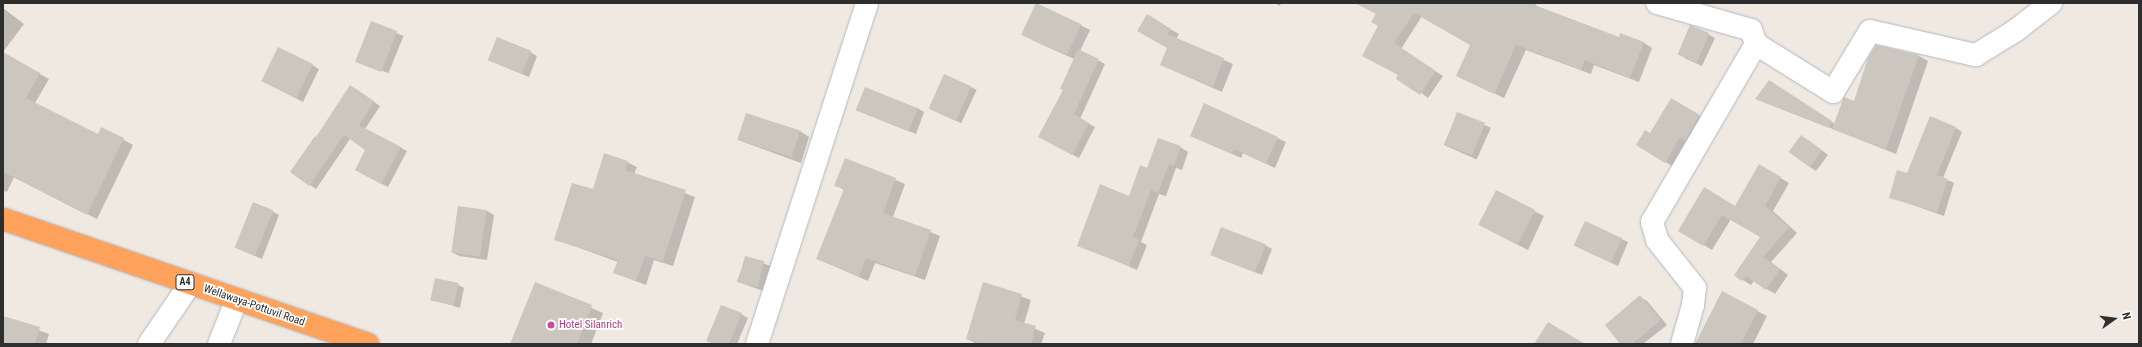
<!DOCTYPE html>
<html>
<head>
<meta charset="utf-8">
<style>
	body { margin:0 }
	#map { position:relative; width:2142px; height:347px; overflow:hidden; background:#efe9e1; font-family:"Roboto Condensed",sans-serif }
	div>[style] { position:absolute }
	.shadow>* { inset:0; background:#0003; transform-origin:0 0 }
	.building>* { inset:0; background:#cbc7bf; transform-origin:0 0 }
	.roads { filter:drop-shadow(0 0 1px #b4b7c1) drop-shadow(0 0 1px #b4b7c1) }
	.minor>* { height:22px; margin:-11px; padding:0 11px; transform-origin:11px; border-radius:11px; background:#fff }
	.highway>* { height:22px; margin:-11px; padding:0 11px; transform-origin:11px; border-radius:11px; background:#ffa35c }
	.dots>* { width:11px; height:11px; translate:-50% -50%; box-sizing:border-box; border:2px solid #fff; border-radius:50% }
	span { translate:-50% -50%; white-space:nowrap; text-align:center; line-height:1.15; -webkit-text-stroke:3.5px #fff; paint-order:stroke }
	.shield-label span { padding:1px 3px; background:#fff; border:1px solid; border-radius:3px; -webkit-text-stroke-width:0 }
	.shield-label { font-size:10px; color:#2e2e2e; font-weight:700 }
	.street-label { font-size:11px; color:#2e2e2e }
	.hotel-label { font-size:11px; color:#b23c85 }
	.left { translate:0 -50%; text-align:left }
	.frame { position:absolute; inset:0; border:4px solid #2e2e2e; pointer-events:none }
	.north { position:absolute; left:2094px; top:299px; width:40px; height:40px; -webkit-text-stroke:3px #fff; paint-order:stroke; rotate:76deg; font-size:11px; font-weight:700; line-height:16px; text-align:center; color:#2e2e2e }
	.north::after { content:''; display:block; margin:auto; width:14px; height:18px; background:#2e2e2e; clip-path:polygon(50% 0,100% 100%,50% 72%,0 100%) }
</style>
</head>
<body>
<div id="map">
	<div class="shadow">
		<i style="clip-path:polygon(1274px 3px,1281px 3px,1280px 6px)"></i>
		<i style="clip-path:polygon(1356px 3px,1534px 3px,1538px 7px,1619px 38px,1643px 42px,1652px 48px,1639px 82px,1594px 65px,1591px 74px,1526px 50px,1504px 98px,1457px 76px,1471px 44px,1422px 16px,1401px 49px,1443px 76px,1428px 98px,1399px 75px,1379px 26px,1377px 14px)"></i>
		<i style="clip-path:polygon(3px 8px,24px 24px,3px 52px)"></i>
		<i style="clip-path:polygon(1147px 16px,1179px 34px,1176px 39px,1233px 64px,1222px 92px,1161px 65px,1168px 47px)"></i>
		<i style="left:371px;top:23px;width:35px;height:40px;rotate:22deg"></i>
		<i style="clip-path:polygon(1080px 25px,1090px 30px,1080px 51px,1105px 64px,1080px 119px,1095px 127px,1079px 158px,1046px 140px,1074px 59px,1032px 40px)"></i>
		<i style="clip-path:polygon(1708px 34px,1715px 38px,1702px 66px,1684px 58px)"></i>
		<i style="clip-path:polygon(530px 52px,537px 56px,529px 77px,489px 60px)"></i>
		<i style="clip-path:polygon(3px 53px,49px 79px,35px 103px,98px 136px,102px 128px,133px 145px,97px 219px,14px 177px,7px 192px,3px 190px)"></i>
		<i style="clip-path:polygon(1919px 56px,1928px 61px,1896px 154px,1757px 99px,1775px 85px,1835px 124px,1855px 102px)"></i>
		<i style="clip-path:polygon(312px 65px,319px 69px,303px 102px,270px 85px)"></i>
		<i style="left:945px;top:75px;width:35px;height:37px;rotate:25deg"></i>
		<i style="clip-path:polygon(357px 90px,380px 106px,365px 129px,407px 151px,388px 187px,363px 174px,367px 149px,350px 139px,316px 189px,310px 185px,317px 138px)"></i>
		<i style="clip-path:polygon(1672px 99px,1706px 120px,1692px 144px,1687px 140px,1672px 166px,1637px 145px,1650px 134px)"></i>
		<i style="clip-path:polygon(1204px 104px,1286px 142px,1275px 168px,1243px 153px,1241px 158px,1191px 136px)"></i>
		<i style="clip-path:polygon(917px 108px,924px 112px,916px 134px,857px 110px)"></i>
		<i style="left:1458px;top:113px;width:36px;height:35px;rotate:24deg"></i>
		<i style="clip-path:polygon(1956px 128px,1962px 132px,1943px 178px,1954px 183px,1944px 216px,1890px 197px,1908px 174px)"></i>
		<i style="clip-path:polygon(800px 131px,809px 137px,801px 163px,738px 140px)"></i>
		<i style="clip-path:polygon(1808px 140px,1828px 155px,1816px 171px,1810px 167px)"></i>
		<i style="clip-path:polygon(1180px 147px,1188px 152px,1182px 170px,1176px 168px,1166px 196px,1159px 194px,1141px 242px,1147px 245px,1137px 270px,1079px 245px)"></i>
		<i style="clip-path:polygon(846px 159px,905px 184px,893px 217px,940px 236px,925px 280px,875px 263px,868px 281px,818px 259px,844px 190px,836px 185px)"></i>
		<i style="clip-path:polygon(627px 162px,637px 167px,634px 174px,695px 197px,673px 266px,654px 260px,646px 285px,615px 273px,618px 262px,555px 239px,593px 190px)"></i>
		<i style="clip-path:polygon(1759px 166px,1789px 183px,1773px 211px,1797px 233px,1771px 262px,1788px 275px,1775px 294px,1754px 281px,1751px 285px,1735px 275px,1762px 237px,1731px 219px,1712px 250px,1679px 230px,1736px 207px)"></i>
		<i style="clip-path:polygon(1496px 192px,1544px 216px,1528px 250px,1489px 230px)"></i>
		<i style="clip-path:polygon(458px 207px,487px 211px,494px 215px,487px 260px,459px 256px,452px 252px)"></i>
		<i style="clip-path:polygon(272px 211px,279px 215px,262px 259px,236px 248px)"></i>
		<i style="clip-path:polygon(1585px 222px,1628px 242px,1618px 266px,1582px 249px)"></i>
		<i style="clip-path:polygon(1265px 245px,1272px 249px,1262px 275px,1218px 258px)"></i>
		<i style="left:746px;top:257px;width:27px;height:26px;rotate:20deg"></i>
		<i style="clip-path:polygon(535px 283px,603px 313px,591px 344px,511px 344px)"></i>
		<i style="clip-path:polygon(984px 283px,1031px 300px,1024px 324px,1045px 333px,1041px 344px,977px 344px,967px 339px)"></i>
		<i style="clip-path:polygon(457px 284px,464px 288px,460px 308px,431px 299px)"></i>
		<i style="clip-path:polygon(1640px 297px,1647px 301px,1667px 325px,1643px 344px,1621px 344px)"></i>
		<i style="clip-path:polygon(1757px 311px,1767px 316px,1753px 344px,1697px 344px)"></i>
		<i style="clip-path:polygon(741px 314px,748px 318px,737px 344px,713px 344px,707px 340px)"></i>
		<i style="clip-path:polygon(3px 317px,49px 334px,46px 344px,3px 344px)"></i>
	</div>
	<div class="building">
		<i style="left:1036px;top:3px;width:50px;height:35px;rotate:25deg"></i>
		<i style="clip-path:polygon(1355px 3px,1529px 3px,1619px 37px,1620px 33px,1644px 42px,1630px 78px,1585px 60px,1581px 70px,1516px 45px,1494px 94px,1456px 76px,1470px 45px,1414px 13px,1394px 43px,1436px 71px,1420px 95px,1396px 79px,1398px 75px,1362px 56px,1378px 26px,1371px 22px,1376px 14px)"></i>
		<i style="clip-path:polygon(1147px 14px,1171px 29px,1167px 34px,1224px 58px,1213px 87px,1160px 65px,1167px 48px,1137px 31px)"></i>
		<i style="left:371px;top:21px;width:28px;height:44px;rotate:21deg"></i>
		<i style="left:1690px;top:25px;width:21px;height:32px;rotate:23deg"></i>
		<i style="left:497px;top:37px;width:37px;height:25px;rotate:22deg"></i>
		<i style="clip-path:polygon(1876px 45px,1919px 55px,1886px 149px,1832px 129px,1844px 97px,1854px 101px,1868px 58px)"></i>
		<i style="left:278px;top:47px;width:39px;height:38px;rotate:26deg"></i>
		<i style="clip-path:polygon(1078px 49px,1099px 59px,1074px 114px,1089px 123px,1072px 155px,1038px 137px,1063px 90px,1060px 89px)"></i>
		<i style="clip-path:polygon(3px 52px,40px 73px,26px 98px,98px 134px,101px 127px,124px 138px,87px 215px,3px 172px)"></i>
		<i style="left:944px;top:74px;width:30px;height:38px;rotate:24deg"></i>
		<i style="clip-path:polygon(1769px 80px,1832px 121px,1829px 128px,1755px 99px)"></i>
		<i style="clip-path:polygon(350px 85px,374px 101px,359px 125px,401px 147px,381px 184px,355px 170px,365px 150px,344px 135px,309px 186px,290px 172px,315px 136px,316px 137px)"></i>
		<i style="left:865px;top:87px;width:57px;height:25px;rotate:22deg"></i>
		<i style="clip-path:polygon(1671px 98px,1700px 115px,1685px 141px,1680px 137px,1665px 163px,1636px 145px,1645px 130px,1650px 133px)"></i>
		<i style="clip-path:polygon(1204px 103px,1278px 137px,1266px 164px,1234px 149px,1232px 154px,1190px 136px)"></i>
		<i style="left:1457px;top:112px;width:30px;height:35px;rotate:21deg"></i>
		<i style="left:746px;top:113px;width:57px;height:28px;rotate:18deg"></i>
		<i style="clip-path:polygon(1930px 116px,1956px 127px,1937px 175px,1948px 179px,1937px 212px,1889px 198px,1897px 170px,1907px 173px)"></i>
		<i style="left:1801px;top:135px;width:26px;height:21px;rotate:36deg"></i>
		<i style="clip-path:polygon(1158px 138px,1181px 146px,1174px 166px,1169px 164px,1158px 193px,1151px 190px,1133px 237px,1139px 240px,1129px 266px,1077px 246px,1100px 184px,1129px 196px,1140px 165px,1147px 168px)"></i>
		<i style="clip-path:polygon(604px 153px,628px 161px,625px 170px,686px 190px,663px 261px,645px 256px,636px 281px,613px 273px,618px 260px,554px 240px,572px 183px,593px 189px)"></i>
		<i style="clip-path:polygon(845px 158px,896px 178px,883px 213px,931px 230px,915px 276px,866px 258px,859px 276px,816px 259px,844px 189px,834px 186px)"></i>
		<i style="clip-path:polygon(1759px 164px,1781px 177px,1765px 206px,1789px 227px,1763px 257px,1780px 269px,1766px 290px,1746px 276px,1741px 281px,1734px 275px,1760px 237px,1722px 215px,1703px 246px,1678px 231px,1704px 187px,1735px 206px)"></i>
		<i style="left:1496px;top:190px;width:44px;height:39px;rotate:27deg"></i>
		<i style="left:253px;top:202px;width:22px;height:49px;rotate:22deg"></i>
		<i style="left:458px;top:206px;width:29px;height:47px;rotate:8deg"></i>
		<i style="left:1585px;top:221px;width:41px;height:27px;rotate:25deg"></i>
		<i style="left:1221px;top:227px;width:48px;height:30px;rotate:21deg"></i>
		<i style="left:745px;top:256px;width:20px;height:27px;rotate:15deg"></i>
		<i style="left:435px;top:278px;width:24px;height:23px;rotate:12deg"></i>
		<i style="clip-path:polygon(535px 282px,592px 305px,577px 344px,510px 344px)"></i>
		<i style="clip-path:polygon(983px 282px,1022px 294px,1015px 320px,1036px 326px,1031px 344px,983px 344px,966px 339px)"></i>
		<i style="clip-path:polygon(1722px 291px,1758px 310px,1741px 344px,1695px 344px)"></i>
		<i style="clip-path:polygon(1640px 295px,1661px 320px,1632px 344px,1620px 344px,1605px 325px)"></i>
		<i style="clip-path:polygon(721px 305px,742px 313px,729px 344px,714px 344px,706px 341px)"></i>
		<i style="clip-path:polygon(3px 316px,40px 327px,35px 344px,3px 344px)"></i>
		<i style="clip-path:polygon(1548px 322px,1585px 344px,1534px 344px)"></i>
	</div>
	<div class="roads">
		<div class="minor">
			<i style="left:1657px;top:3px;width:98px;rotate:16deg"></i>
			<i style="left:1751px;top:30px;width:15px;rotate:70deg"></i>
			<i style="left:1756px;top:44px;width:206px;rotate:120.3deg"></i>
			<i style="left:1652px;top:222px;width:19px;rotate:74deg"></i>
			<i style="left:1657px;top:240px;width:61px;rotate:51.6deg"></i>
			<i style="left:1695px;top:288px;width:17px;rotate:97deg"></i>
			<i style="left:1693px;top:305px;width:41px;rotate:105.8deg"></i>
			<i style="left:1756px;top:44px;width:91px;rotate:31.9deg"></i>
			<i style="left:1833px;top:92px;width:71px;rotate:-58.8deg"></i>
			<i style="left:1870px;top:31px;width:109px;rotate:12.8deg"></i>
			<i style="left:1976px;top:55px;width:46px;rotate:-31.6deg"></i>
			<i style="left:2015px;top:31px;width:46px;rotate:-37.9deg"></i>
			<i style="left:149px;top:344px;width:73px;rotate:-55.7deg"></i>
			<i style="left:219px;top:344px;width:46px;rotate:-68.4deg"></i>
			<i style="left:757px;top:344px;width:358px;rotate:-72.1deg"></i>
		</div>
		<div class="highway">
			<i style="left:3px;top:219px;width:386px;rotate:18.9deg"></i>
		</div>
	</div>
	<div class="dots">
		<i style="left:551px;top:325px;background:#d1479c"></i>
	</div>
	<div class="shield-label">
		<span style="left:185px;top:282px">A4</span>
	</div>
	<div class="street-label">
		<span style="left:254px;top:306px;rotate:19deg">Wellawaya-Pottuvil Road</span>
	</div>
	<div class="hotel-label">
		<span class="left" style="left:559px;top:325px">Hotel Silanrich</span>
	</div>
	<div class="frame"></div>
	<div class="north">N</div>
</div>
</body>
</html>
